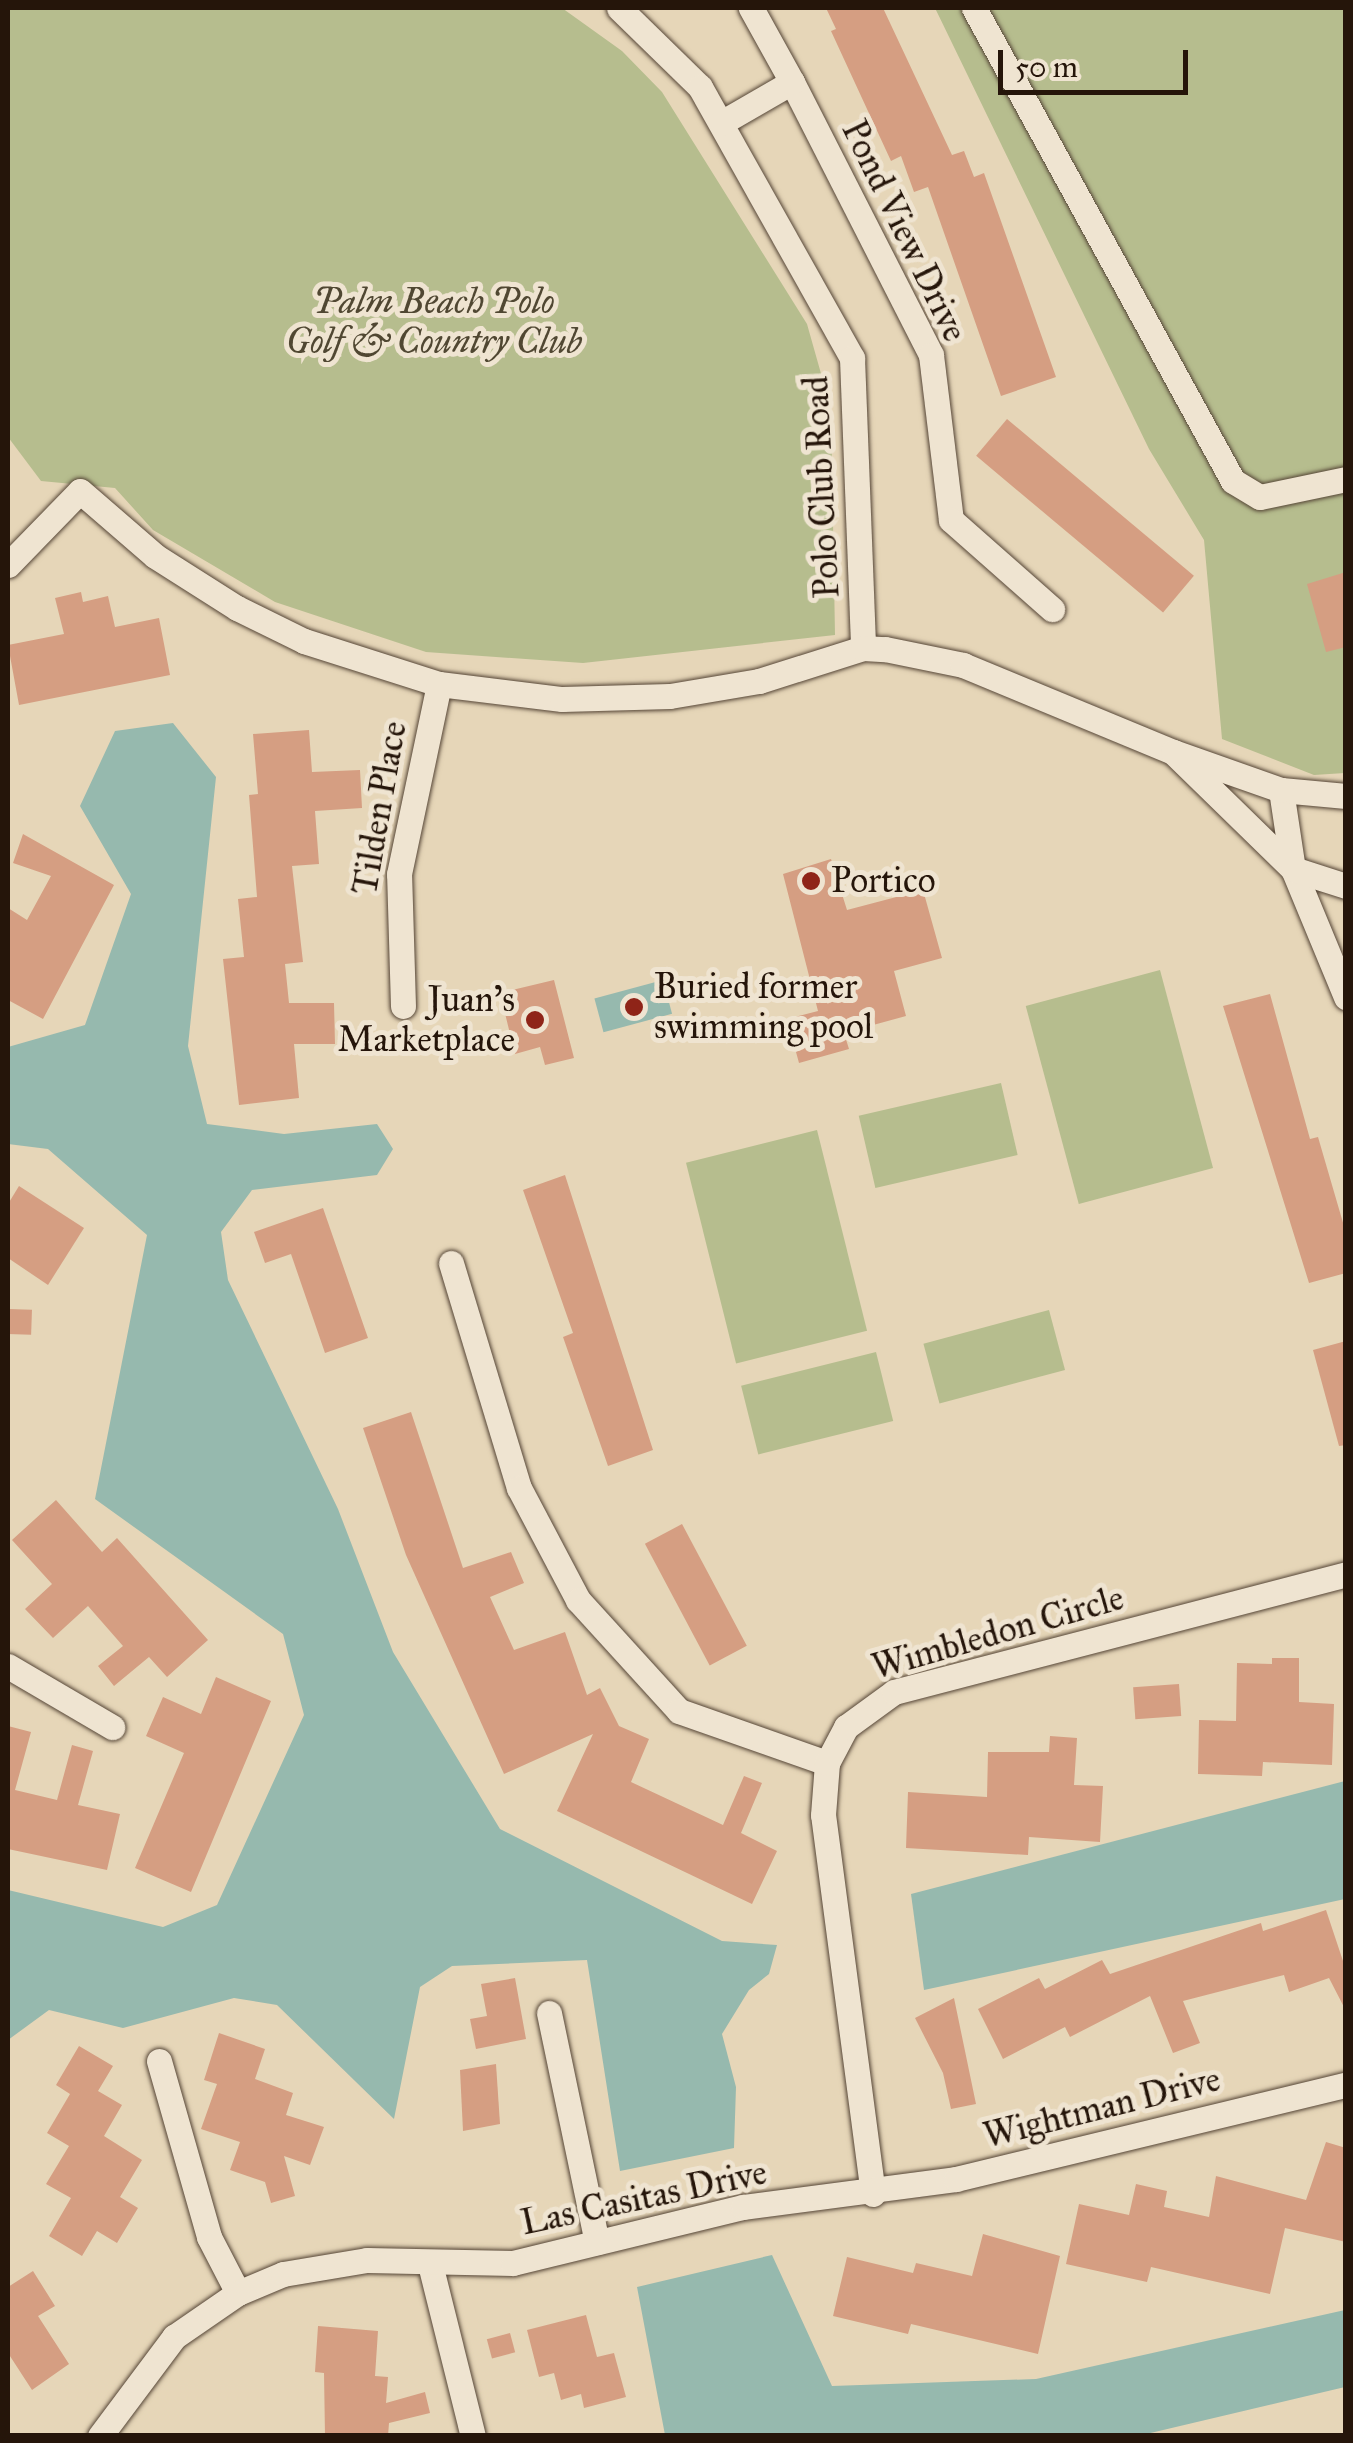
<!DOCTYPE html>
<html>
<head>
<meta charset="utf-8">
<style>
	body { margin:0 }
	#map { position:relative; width:1353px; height:2443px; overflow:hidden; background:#e6d6b8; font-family:"IM FELL Great Primer",serif }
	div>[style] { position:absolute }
	.green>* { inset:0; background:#b6bd8e; transform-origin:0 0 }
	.water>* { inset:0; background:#96b9ae; transform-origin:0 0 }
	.building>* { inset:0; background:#d59e82; transform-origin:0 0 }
	.roads { filter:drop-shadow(0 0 2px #554536) drop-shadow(0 0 2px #554536) }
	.minor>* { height:25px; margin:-12.5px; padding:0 12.5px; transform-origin:12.5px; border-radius:12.5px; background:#efe4d1 }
	.dots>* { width:28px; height:28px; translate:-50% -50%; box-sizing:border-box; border:5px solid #efe4d1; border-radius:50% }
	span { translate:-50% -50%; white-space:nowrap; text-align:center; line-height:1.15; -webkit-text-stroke:10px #efe4d1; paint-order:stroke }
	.street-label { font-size:35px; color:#25150a }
	.park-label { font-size:35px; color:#504732; font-style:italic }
	.poi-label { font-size:35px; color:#25150a }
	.left { translate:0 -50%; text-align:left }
	.right { translate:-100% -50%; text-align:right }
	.frame { position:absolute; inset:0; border:10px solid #25150a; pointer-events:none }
	.scale { position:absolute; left:998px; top:50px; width:190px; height:45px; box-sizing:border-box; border:5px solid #25150a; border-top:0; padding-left:12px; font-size:30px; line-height:35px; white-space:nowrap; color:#25150a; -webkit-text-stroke:8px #efe4d1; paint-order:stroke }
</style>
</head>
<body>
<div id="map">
	<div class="green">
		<i style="clip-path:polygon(8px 8px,562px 8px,622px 51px,662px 92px,807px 324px,831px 409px,835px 635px,583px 663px,426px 652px,275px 602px,153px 530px,115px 488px,41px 481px,8px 437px)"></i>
		<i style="clip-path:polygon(935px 8px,1345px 8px,1345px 773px,1314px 775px,1222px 739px,1204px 540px,1149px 449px)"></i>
		<i style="left:1160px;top:970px;width:205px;height:139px;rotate:75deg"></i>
		<i style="left:1001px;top:1083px;width:74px;height:146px;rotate:77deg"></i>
		<i style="left:817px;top:1130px;width:207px;height:135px;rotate:76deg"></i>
		<i style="left:1049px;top:1310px;width:62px;height:130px;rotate:75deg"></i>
		<i style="left:876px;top:1352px;width:71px;height:139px;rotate:76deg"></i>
	</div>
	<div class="water">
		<i style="clip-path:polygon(173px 723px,216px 777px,188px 1046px,207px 1124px,284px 1134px,377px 1124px,393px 1149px,377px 1175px,252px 1190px,221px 1232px,228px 1280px,338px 1509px,393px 1652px,500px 1829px,722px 1941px,777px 1945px,769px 1974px,749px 1990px,722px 2034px,736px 2087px,734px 2148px,620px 2171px,587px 1960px,452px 1966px,420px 1987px,394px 2119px,277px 2005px,234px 1998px,123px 2028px,49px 2010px,8px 2040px,8px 1890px,163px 1927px,217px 1905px,304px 1715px,283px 1634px,95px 1499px,147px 1235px,48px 1149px,8px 1144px,8px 1047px,85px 1025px,131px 894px,80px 806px,115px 731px)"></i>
		<i style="left:663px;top:980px;width:35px;height:71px;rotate:75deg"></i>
		<i style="clip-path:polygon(1345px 1781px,1345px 1899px,924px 1990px,911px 1894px)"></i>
		<i style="clip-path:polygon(772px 2255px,832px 2386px,1036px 2379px,1345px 2310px,1345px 2387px,1142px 2435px,665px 2435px,637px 2287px)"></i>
	</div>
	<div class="building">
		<i style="clip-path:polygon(826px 8px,883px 8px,952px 155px,964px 151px,974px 177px,984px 173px,1056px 377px,1001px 396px,928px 187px,914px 192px,901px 156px,891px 161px,831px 31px,836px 29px)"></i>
		<i style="left:1007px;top:419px;width:244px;height:48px;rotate:40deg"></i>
		<i style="clip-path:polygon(1346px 572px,1346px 647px,1326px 652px,1307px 584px)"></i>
		<i style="clip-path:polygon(81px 592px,83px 602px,108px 596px,115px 627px,159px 618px,170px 675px,19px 705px,8px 645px,64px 634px,55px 598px)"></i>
		<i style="clip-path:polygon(309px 730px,312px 772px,360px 770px,362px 808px,315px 811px,319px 864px,292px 866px,303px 962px,285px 964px,289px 1003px,334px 1003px,335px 1044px,294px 1044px,299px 1098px,239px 1105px,223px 959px,244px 957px,238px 899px,257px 897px,249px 795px,258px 794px,253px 734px)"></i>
		<i style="clip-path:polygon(23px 834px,114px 885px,43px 1019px,8px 1000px,8px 908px,27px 920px,51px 876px,13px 863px)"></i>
		<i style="clip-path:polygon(831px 859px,847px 910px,923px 890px,942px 958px,894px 971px,906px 1016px,844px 1033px,849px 1049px,799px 1063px,787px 1019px,818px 1011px,783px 874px)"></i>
		<i style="clip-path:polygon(554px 980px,574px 1058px,545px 1065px,540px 1047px,515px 1054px,500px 993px)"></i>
		<i style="clip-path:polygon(1270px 994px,1310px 1139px,1318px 1137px,1346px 1233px,1346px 1273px,1309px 1283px,1223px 1006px)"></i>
		<i style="clip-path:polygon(565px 1175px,653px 1450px,608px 1466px,563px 1337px,573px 1333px,523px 1190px)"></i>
		<i style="clip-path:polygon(19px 1186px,84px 1228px,48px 1285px,8px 1258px,8px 1204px)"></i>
		<i style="clip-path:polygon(323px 1208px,368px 1338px,325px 1353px,291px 1254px,265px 1263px,254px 1232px)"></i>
		<i style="left:8px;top:1309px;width:24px;height:25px;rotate:2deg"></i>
		<i style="clip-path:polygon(1346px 1341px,1346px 1445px,1339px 1446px,1313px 1350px)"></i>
		<i style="clip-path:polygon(411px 1412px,463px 1568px,511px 1552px,524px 1583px,490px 1597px,514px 1650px,565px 1632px,587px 1695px,600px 1688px,619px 1726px,649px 1739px,631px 1782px,723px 1825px,744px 1776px,762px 1783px,741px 1833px,777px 1851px,752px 1904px,557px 1811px,593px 1734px,504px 1774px,406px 1555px,363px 1428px)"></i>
		<i style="clip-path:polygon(56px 1500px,102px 1552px,117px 1538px,208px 1640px,167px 1677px,149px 1657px,114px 1686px,98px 1666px,123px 1646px,88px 1606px,53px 1638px,25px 1609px,52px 1584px,12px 1540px)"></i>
		<i style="left:682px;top:1524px;width:138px;height:42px;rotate:62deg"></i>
		<i style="clip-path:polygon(1272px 1658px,1299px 1658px,1299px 1702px,1334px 1704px,1332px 1765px,1263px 1762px,1262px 1776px,1198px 1774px,1199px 1720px,1236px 1721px,1237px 1663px,1272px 1664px)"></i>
		<i style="clip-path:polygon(216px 1677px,271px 1701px,191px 1892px,135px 1868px,184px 1753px,146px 1736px,163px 1697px,201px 1714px)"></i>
		<i style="left:1179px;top:1684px;width:32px;height:46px;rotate:86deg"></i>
		<i style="clip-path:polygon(8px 1726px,31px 1732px,15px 1790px,57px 1800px,72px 1745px,93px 1751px,78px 1805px,120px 1814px,107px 1870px,8px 1849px)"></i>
		<i style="clip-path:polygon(1050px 1736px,1077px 1738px,1074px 1785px,1103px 1786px,1100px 1842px,1029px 1837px,1028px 1855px,906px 1848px,908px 1792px,987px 1797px,988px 1752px,1049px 1752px)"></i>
		<i style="clip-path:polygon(1326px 1910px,1346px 1970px,1346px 2011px,1329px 1978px,1289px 1992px,1284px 1975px,1183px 2001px,1200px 2043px,1173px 2053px,1150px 1996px,1070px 2037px,1065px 2027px,1003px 2059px,978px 2009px,1039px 1978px,1045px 1989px,1102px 1960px,1110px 1974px,1261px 1923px,1263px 1931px)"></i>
		<i style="clip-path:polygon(515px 1978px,526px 2039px,476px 2049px,470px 2019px,487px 2016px,481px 1984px)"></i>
		<i style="clip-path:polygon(954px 1998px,976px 2104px,951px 2109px,943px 2073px,915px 2018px)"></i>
		<i style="clip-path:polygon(219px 2033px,265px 2049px,255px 2079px,293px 2093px,286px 2115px,324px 2127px,310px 2165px,284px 2156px,295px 2196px,271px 2203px,265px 2182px,230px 2170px,240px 2142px,201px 2129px,217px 2084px,204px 2080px)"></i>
		<i style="clip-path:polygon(79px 2046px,113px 2066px,98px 2091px,122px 2105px,104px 2136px,142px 2160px,120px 2197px,138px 2208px,117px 2243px,97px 2231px,82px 2256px,49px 2236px,71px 2198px,46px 2184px,69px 2146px,47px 2133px,70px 2094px,56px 2085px)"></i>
		<i style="clip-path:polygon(496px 2064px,500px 2124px,463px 2131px,460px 2070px)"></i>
		<i style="clip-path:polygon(1326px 2142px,1346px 2148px,1346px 2242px,1285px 2228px,1270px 2294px,1151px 2267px,1147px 2282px,1066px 2264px,1079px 2204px,1129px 2215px,1136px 2184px,1167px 2191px,1164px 2207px,1209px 2217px,1216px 2176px,1306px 2200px)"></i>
		<i style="clip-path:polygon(983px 2234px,1060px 2256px,1038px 2354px,911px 2324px,908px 2334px,833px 2316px,847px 2257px,913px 2273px,916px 2263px,972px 2276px)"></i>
		<i style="clip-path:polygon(33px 2271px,55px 2306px,38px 2316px,69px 2364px,32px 2390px,8px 2353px,8px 2287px)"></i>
		<i style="clip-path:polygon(586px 2315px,597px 2357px,614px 2353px,626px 2397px,584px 2408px,581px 2394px,561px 2400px,554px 2373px,539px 2377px,527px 2330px)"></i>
		<i style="clip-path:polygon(318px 2326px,378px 2331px,375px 2376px,388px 2377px,386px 2403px,425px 2392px,430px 2413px,389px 2423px,388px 2436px,325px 2436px,324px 2373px,315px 2372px)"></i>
		<i style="left:510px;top:2333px;width:20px;height:24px;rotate:75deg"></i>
	</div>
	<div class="roads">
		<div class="minor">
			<i style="left:619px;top:8px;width:113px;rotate:44.3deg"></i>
			<i style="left:700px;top:87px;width:311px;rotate:60.7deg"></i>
			<i style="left:852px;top:358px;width:290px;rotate:87.8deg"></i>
			<i style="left:974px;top:8px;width:539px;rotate:61.3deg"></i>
			<i style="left:1233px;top:481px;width:31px;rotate:31deg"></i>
			<i style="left:1260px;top:497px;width:88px;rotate:-11.8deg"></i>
			<i style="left:792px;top:82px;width:306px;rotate:63deg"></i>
			<i style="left:931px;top:355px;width:166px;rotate:83.1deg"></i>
			<i style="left:951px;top:520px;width:135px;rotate:41.4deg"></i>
			<i style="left:721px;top:123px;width:82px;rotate:-30deg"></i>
			<i style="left:792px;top:82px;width:85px;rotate:-119deg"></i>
			<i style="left:8px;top:565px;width:103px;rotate:-45.8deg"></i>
			<i style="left:80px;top:491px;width:99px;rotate:40.9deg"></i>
			<i style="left:155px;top:556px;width:97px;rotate:32.4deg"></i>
			<i style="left:237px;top:608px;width:75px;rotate:26.2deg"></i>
			<i style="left:304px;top:641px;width:142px;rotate:17.7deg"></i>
			<i style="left:439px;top:684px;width:124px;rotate:7deg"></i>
			<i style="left:562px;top:699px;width:108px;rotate:-1.6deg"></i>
			<i style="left:670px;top:696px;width:90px;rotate:-9.6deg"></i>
			<i style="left:759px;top:681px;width:109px;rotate:-17.6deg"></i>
			<i style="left:863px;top:648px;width:22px;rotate:3deg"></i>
			<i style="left:885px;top:649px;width:80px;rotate:11.6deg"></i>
			<i style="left:963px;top:665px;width:227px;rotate:22.5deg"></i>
			<i style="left:1281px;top:790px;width:80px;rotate:81.4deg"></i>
			<i style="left:1293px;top:869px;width:139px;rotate:67.5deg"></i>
			<i style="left:1346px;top:796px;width:65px;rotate:-174.7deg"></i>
			<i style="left:1281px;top:790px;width:114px;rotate:-160.6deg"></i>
			<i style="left:1173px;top:752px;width:168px;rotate:44.3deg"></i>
			<i style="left:1293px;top:869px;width:56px;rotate:17.8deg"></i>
			<i style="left:403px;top:1006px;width:132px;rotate:-91.7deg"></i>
			<i style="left:399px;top:874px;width:194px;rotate:-78.1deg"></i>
			<i style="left:451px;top:1263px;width:235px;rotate:73.2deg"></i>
			<i style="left:519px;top:1488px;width:127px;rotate:62.2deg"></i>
			<i style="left:578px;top:1600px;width:150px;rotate:47.7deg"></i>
			<i style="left:679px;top:1711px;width:157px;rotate:19.4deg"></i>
			<i style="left:8px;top:1666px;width:121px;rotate:30.4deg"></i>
			<i style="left:549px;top:2013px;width:234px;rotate:78.2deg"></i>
			<i style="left:159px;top:2061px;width:183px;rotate:74.1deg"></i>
			<i style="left:209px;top:2237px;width:63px;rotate:62.6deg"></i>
			<i style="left:873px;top:2194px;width:382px;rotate:-97.5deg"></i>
			<i style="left:823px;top:1815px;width:52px;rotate:-85.6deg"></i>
			<i style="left:827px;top:1763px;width:41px;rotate:-62.2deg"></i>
			<i style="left:846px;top:1727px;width:59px;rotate:-36.1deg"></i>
			<i style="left:894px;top:1692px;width:467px;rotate:-14.6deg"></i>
			<i style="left:430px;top:2264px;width:177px;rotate:76deg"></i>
			<i style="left:100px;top:2436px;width:124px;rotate:-53.2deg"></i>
			<i style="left:174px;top:2337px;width:78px;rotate:-34.5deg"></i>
			<i style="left:238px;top:2293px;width:49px;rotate:-22.9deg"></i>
			<i style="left:283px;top:2274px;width:85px;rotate:-9.5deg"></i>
			<i style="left:367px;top:2260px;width:146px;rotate:1.2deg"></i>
			<i style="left:513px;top:2263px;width:237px;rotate:-13.7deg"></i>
			<i style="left:743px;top:2207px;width:215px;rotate:-7.5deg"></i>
			<i style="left:956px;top:2179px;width:401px;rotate:-13.6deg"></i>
		</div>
	</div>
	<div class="dots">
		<i style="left:811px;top:881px;background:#8f2418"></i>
		<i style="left:634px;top:1007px;background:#8f2418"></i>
		<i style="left:535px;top:1020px;background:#8f2418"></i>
	</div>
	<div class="street-label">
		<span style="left:904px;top:231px;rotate:64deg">Pond View Drive</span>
		<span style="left:822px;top:487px;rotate:-93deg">Polo Club Road</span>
		<span style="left:380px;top:808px;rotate:-80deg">Tilden Place</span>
		<span style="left:998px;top:1633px;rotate:-16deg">Wimbledon Circle</span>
		<span style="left:1102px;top:2108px;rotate:-14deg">Wightman Drive</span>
		<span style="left:644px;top:2198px;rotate:-12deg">Las Casitas Drive</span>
	</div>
	<div class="park-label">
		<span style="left:434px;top:322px">Palm Beach Polo<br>Golf &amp; Country Club</span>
	</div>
	<div class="poi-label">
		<span class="left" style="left:831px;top:881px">Portico</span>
		<span class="left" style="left:654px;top:1007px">Buried former<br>swimming pool</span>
		<span class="right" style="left:515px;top:1020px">Juan's<br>Marketplace</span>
	</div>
	<div class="frame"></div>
	<div class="scale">50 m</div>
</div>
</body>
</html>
